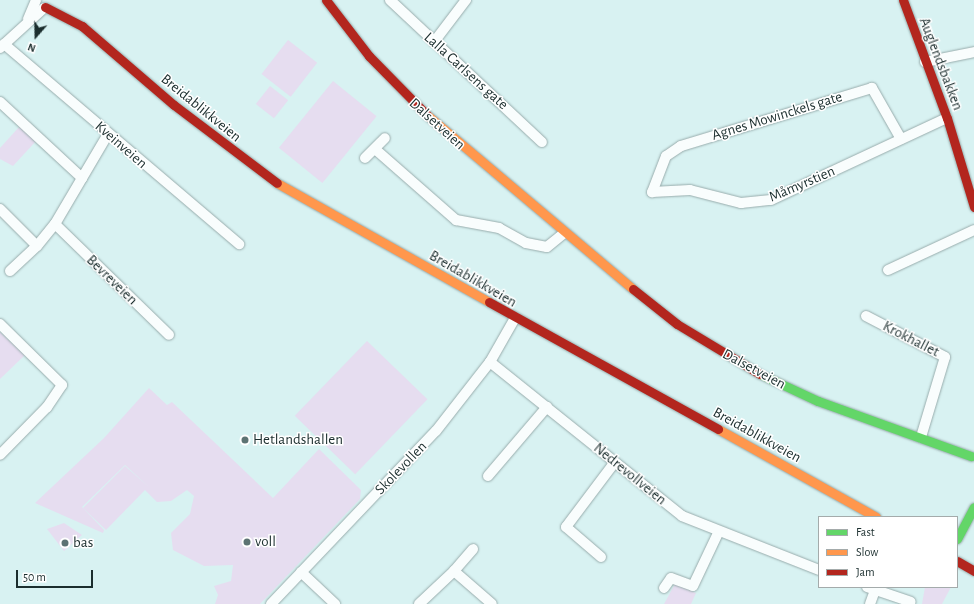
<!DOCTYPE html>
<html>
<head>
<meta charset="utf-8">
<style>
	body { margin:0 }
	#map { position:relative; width:974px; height:604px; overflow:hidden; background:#d8f2f2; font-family:"Alegreya Sans",sans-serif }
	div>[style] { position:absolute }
	.green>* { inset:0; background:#e6ddf0; transform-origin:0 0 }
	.roads { filter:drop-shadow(0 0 1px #98acac) drop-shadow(0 0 1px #98acac) }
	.street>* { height:10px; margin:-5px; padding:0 5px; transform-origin:5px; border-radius:5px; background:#f9fdfd }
	.fast>* { height:9px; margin:-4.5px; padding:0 4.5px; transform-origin:4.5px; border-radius:4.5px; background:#63d668 }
	.slow>* { height:9px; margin:-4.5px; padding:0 4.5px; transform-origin:4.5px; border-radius:4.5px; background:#ff974d }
	.jam>* { height:9px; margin:-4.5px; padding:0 4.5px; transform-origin:4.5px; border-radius:4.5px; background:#b3261e }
	.dots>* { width:11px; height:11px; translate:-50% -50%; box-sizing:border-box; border:2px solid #fff; border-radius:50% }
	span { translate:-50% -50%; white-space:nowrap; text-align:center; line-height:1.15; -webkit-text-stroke:3px #fff; paint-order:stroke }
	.street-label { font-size:15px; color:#1b2e2e }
	.poi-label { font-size:15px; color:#1b2e2e }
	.left { translate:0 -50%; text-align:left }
	.legend { position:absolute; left:818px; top:516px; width:140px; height:72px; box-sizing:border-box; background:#fff; border:1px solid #a4abab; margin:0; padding:5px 7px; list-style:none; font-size:12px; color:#1b2e2e }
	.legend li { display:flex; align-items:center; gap:8px; height:20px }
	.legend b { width:20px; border:1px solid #a4abab }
	.north { position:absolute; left:16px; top:16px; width:40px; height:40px; -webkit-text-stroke:3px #fff; paint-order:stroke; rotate:200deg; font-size:11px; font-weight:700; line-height:16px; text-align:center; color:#1b2e2e }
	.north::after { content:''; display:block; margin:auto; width:14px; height:18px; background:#1b2e2e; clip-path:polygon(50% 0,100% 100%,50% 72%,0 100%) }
	.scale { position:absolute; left:16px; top:570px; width:77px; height:18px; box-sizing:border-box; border:2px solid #1b2e2e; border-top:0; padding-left:5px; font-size:12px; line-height:14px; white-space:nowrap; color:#1b2e2e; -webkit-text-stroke:3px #fff; paint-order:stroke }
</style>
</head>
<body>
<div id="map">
	<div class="green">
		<i style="left:288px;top:40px;width:37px;height:43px;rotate:38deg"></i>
		<i style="left:333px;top:81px;width:56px;height:86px;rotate:39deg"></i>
		<i style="left:270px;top:86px;width:23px;height:23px;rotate:38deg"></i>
		<i style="clip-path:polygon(19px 127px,37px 140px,13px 166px,0 159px,0 148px)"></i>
		<i style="clip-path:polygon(0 332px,25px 355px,0 379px)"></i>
		<i style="left:367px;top:341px;width:84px;height:104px;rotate:44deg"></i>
		<i style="clip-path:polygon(149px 388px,167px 405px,172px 402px,273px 498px,319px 449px,361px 490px,360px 499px,260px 604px,215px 604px,218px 595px,214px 586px,231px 581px,233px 565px,204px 566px,173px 550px,171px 533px,190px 514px,194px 496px,187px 490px,171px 501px,157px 502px,145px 490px,106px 530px,83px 508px,125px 466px,149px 487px,125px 465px,82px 507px,104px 530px,103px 533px,35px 503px,104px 438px)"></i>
		<i style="clip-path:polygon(64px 523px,82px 535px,64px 551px,47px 529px)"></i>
		<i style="clip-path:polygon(675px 584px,696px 593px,691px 604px,664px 604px)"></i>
		<i style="clip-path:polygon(925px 587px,951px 587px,942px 604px,922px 604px)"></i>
	</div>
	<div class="roads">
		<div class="street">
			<i style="left:390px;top:0;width:208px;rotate:43.1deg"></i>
			<i style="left:28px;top:19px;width:21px;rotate:-67deg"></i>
			<i style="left:434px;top:42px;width:53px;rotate:-52.7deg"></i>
			<i style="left:4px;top:44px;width:309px;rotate:40.4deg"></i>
			<i style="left:0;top:48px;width:59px;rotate:-42.3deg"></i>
			<i style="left:925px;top:62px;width:50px;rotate:-11.5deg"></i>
			<i style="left:0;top:102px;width:112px;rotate:42.8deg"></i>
			<i style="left:108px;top:134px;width:104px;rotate:120.5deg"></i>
			<i style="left:55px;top:224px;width:159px;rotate:44.2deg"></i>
			<i style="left:901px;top:139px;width:59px;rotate:-119.6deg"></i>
			<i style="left:872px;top:88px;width:200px;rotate:163.1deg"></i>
			<i style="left:681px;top:146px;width:18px;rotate:146deg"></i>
			<i style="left:666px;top:156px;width:39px;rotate:111deg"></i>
			<i style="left:652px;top:192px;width:38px;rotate:-3deg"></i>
			<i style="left:690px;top:190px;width:53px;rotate:14.3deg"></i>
			<i style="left:741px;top:203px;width:30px;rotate:-6deg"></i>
			<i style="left:771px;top:200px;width:194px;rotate:-25deg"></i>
			<i style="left:375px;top:149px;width:108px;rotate:41.2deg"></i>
			<i style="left:456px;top:220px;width:44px;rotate:10.5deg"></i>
			<i style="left:499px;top:228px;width:31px;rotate:29deg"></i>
			<i style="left:526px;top:243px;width:21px;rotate:11deg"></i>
			<i style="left:547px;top:247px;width:22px;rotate:-39deg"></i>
			<i style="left:365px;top:158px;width:28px;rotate:-45deg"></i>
			<i style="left:0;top:209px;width:52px;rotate:45deg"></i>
			<i style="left:37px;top:246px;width:28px;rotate:-51deg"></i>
			<i style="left:888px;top:270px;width:95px;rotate:-24.9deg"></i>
			<i style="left:10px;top:271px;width:37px;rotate:-43deg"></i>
			<i style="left:866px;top:316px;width:89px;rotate:27.4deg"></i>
			<i style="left:945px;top:357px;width:84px;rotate:106.7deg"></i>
			<i style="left:0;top:324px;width:87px;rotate:44.5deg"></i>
			<i style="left:62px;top:385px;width:27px;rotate:124deg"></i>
			<i style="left:47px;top:407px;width:67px;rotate:134.4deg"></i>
			<i style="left:490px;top:362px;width:246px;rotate:38.7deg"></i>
			<i style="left:682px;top:516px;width:147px;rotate:21.5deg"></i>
			<i style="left:488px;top:476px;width:91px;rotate:-49.5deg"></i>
			<i style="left:601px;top:557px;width:46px;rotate:-139.4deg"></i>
			<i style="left:566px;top:527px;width:81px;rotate:-53deg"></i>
			<i style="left:454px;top:571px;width:29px;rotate:-49deg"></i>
			<i style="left:301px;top:572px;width:47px;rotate:43.3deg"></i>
			<i style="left:867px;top:587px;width:46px;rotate:18.8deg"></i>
			<i style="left:664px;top:588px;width:12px;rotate:-55deg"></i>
			<i style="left:671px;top:578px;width:23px;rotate:20deg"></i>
			<i style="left:693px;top:586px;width:59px;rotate:-64.7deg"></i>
			<i style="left:271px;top:604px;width:239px;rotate:-46.4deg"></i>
			<i style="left:436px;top:431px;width:88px;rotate:-52deg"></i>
			<i style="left:490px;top:362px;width:51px;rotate:-60.4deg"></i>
			<i style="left:419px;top:604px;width:48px;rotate:-43.3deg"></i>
			<i style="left:454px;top:571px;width:50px;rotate:41deg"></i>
			<i style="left:870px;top:604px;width:15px;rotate:-70deg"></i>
		</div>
		<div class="fast">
			<i style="left:760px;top:374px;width:64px;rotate:25deg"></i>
			<i style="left:818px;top:401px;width:163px;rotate:19.8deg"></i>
			<i style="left:957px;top:539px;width:36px;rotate:-62deg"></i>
		</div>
		<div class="slow">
			<i style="left:427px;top:115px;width:270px;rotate:40.2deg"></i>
			<i style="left:277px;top:183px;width:243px;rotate:29.3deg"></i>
			<i style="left:718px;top:429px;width:181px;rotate:29.1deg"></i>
		</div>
		<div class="jam">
			<i style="left:326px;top:0;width:71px;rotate:52.5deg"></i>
			<i style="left:369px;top:56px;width:83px;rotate:45.5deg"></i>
			<i style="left:903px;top:0;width:126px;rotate:69.6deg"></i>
			<i style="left:947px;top:118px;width:93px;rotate:73.1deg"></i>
			<i style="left:45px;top:7px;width:42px;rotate:27.2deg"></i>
			<i style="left:82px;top:26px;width:121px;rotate:40.7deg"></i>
			<i style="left:174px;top:105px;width:129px;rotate:37.1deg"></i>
			<i style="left:633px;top:289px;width:56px;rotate:38.5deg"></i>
			<i style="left:677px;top:324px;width:97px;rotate:31.1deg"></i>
			<i style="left:489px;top:302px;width:262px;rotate:29deg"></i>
			<i style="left:957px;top:561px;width:20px;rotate:30deg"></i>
		</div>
	</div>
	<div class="dots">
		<i style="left:245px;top:440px;background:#5d7373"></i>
		<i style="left:247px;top:542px;background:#5d7373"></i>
		<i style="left:65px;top:543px;background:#5d7373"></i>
	</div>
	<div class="street-label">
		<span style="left:941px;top:64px;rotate:69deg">Auglendsbakken</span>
		<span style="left:466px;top:71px;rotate:42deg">Lalla Carlsens gate</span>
		<span style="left:201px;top:108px;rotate:39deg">Breidablikkveien</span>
		<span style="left:777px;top:116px;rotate:-17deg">Agnes Mowinckels gate</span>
		<span style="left:437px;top:124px;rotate:42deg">Dalsetveien</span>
		<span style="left:121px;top:145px;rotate:41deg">Kveinveien</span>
		<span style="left:802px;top:184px;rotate:-23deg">Måmyrstien</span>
		<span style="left:473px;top:279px;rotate:30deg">Breidablikkveien</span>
		<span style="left:112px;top:280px;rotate:44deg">Bevreveien</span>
		<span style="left:911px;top:339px;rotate:27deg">Krokhallet</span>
		<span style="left:754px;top:369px;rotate:28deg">Dalsetveien</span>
		<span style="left:757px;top:435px;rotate:29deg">Breidablikkveien</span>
		<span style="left:401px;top:468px;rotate:-46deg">Skolevollen</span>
		<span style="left:630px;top:474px;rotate:39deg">Nedrevollveien</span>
	</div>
	<div class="poi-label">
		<span class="left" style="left:253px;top:440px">Hetlandshallen</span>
		<span class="left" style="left:255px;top:542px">voll</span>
		<span class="left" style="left:73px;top:543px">bas</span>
	</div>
	<ul class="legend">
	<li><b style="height:5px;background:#63d668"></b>Fast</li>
	<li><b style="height:5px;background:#ff974d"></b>Slow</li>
	<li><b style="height:5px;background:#b3261e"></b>Jam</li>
	</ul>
	<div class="north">N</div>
	<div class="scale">50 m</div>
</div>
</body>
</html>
